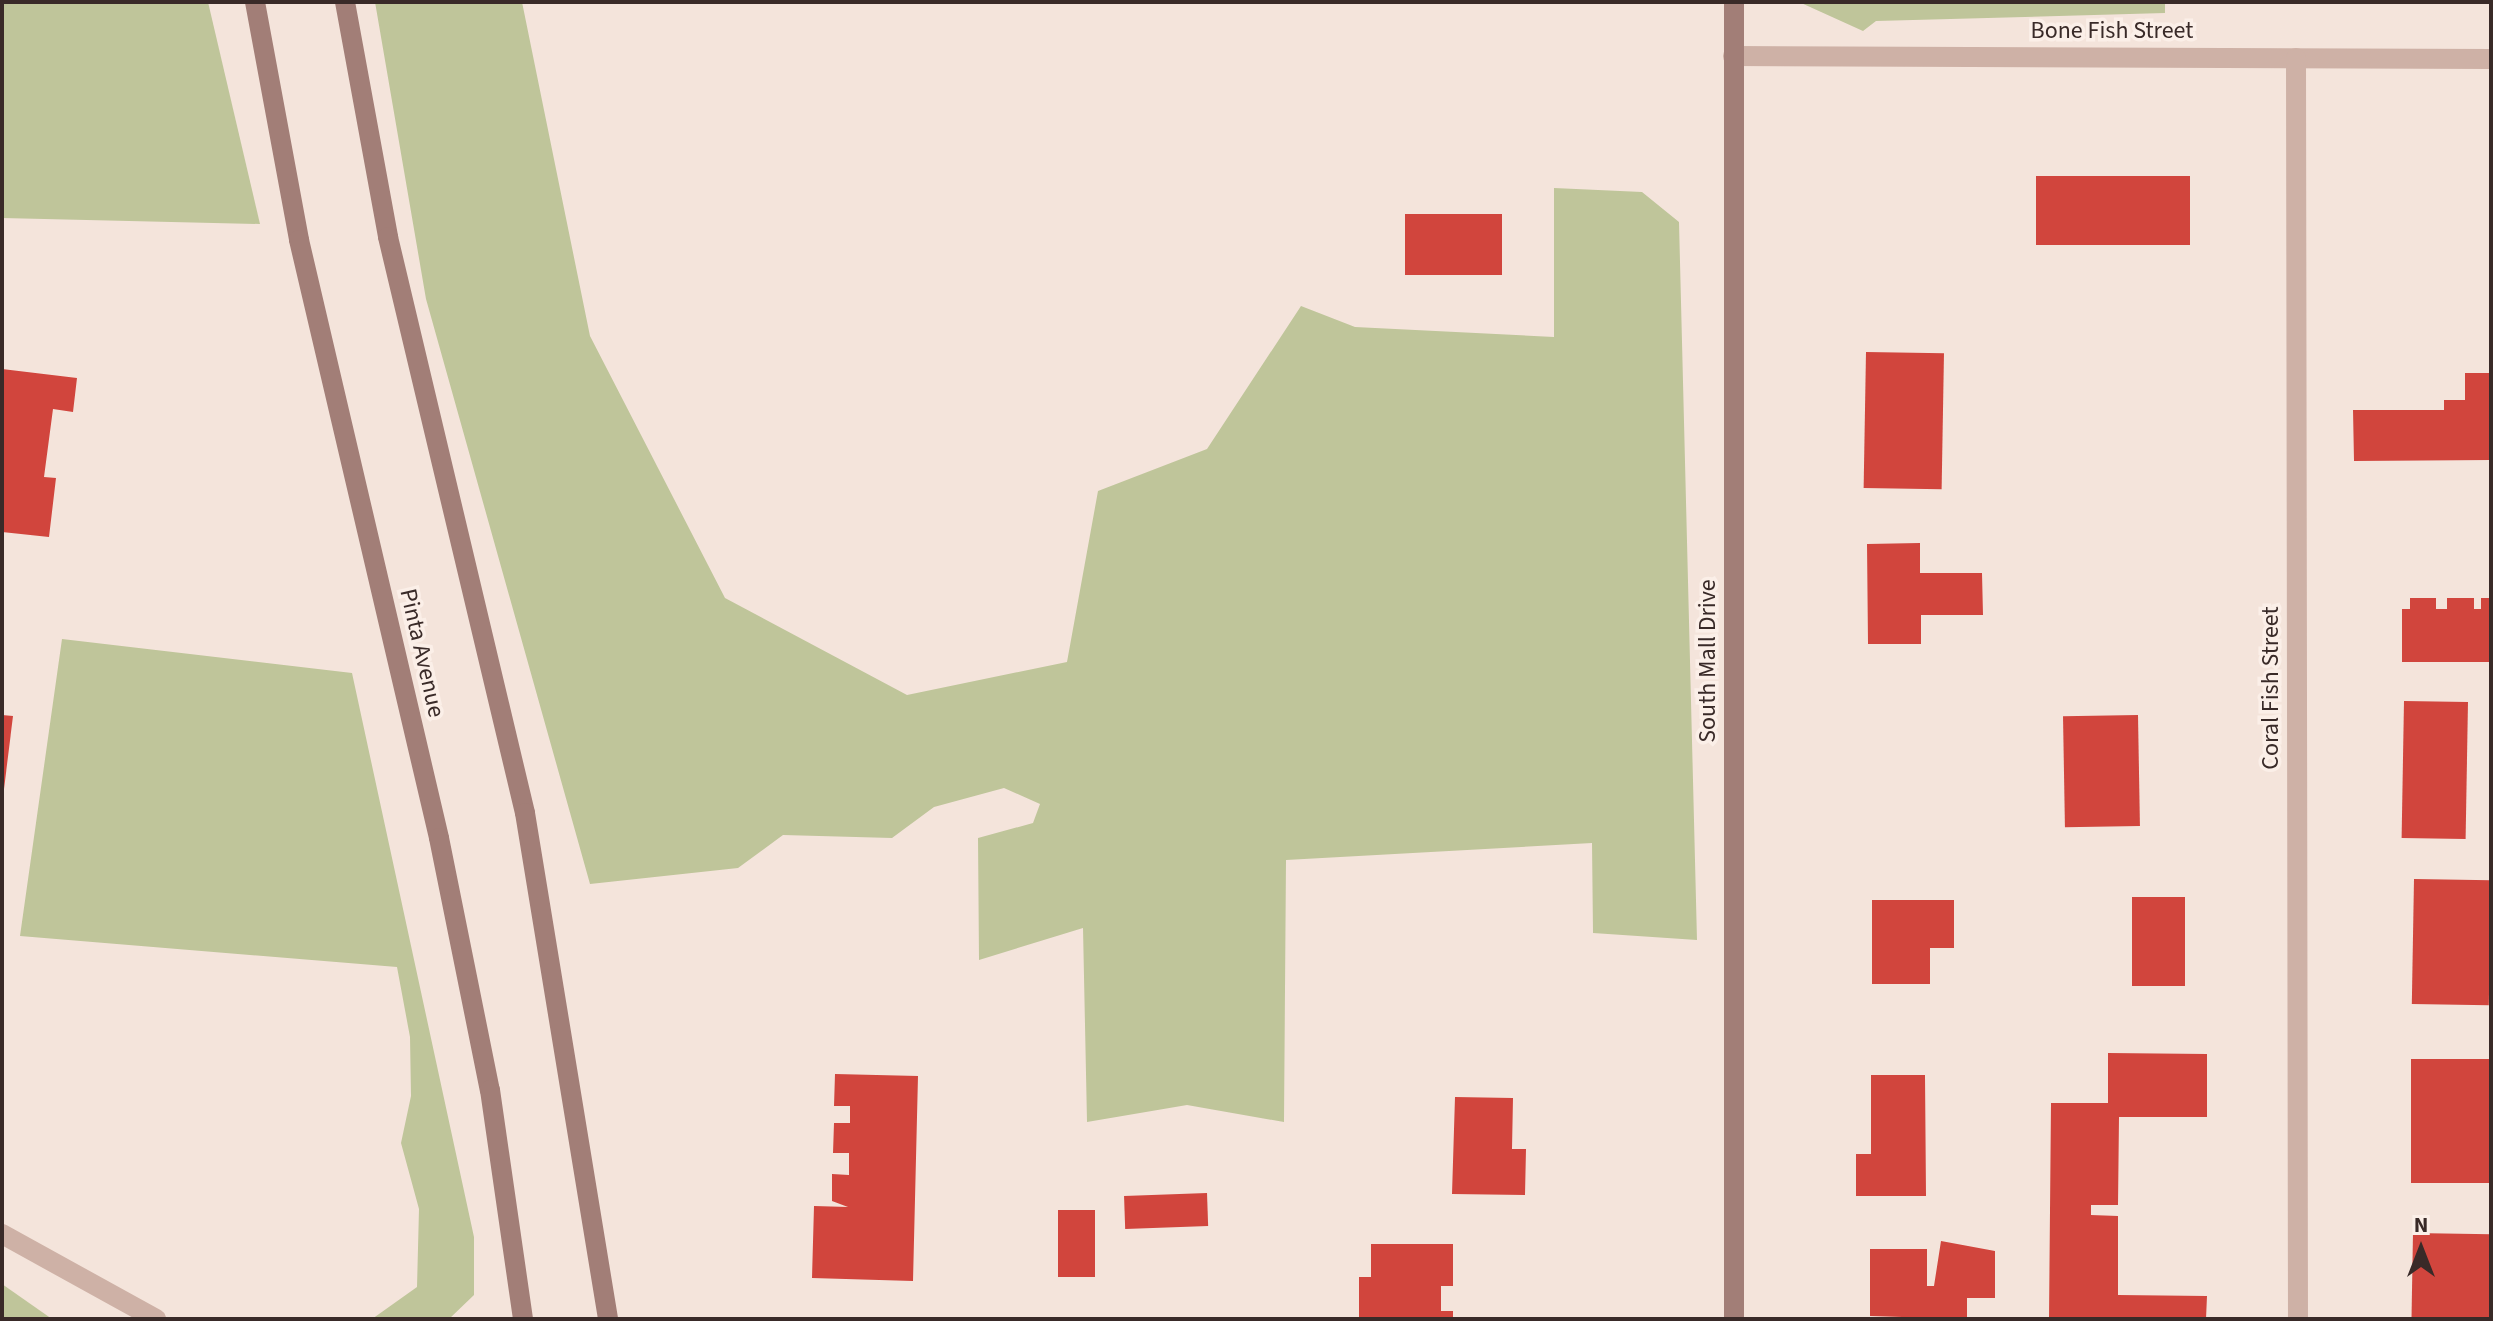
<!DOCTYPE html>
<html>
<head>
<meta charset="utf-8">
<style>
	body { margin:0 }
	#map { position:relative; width:2493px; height:1321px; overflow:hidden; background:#f4e4db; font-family:"Source Sans 3",sans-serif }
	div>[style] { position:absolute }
	.green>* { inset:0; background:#bfc59a }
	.building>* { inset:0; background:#d1453d; transform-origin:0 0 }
	.street>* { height:20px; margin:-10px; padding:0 10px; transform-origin:10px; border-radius:10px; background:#ceb1a6 }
	.secondary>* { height:20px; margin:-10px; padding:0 10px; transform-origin:10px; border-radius:10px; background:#a27e77 }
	span { translate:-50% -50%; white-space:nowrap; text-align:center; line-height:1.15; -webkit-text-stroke:7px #fbefe8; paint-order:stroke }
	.street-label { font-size:24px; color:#392a28 }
	.frame { position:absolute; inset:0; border:4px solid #392a28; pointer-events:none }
	.north { position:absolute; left:2381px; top:1209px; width:80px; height:80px; -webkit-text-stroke:6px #fbefe8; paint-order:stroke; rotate:0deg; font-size:22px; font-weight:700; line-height:32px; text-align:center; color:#392a28 }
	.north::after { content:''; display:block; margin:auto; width:28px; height:36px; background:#392a28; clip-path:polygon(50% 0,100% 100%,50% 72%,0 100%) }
</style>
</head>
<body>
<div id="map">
	<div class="green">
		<i style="clip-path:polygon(2px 2px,208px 2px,260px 224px,2px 218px)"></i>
		<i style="clip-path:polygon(375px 2px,522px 2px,590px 336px,725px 598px,907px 695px,1067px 662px,1098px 491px,1207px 449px,1301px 306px,1355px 327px,1554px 337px,1554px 188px,1642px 192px,1679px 222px,1697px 940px,1593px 933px,1592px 843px,1286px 860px,1284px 1122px,1187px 1105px,1087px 1122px,1083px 928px,979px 960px,978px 838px,1033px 823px,1040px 804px,1004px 788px,934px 807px,892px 838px,783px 835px,738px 868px,590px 884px,426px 299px)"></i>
		<i style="clip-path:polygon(1799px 2px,2165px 2px,2165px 13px,1876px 21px,1863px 31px)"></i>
		<i style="clip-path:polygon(62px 639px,352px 673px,474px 1237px,474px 1295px,449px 1319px,372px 1319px,417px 1287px,419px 1209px,401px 1143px,411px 1096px,410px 1037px,397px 967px,20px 936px)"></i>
		<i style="clip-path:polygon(2px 1284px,52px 1319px,2px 1319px)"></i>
	</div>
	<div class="building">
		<i style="left:2036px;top:176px;width:154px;height:69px"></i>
		<i style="left:1502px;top:214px;width:61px;height:97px;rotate:90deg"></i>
		<i style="left:1866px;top:352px;width:78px;height:136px;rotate:1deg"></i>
		<i style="clip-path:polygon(2px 369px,77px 378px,73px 412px,53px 409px,44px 477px,56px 478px,49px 537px,2px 532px)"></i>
		<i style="clip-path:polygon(2465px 373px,2491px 373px,2491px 460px,2354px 461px,2353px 410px,2444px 410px,2444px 400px,2465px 400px)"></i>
		<i style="clip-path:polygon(1920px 543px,1920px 573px,1982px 573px,1983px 615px,1921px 615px,1921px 644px,1868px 644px,1867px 544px)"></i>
		<i style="clip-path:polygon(2410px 598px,2436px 598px,2436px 609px,2447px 609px,2447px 598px,2474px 598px,2474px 609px,2481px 609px,2481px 598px,2491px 598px,2491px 662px,2402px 662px,2402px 609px,2410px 609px)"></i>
		<i style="left:2404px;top:701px;width:64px;height:137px;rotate:1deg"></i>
		<i style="clip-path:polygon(2px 715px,13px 716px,4px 789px,2px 789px)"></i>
		<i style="left:2138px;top:715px;width:111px;height:75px;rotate:89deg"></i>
		<i style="left:2414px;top:879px;width:77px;height:125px;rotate:1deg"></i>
		<i style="left:2132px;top:897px;width:53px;height:89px"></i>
		<i style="clip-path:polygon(1872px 900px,1954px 900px,1954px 948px,1930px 948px,1930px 984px,1872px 984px)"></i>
		<i style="clip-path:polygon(2108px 1053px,2207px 1054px,2207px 1117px,2119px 1117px,2118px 1205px,2091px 1205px,2091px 1215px,2118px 1216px,2118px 1295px,2207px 1296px,2206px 1319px,2049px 1319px,2051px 1103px,2108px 1103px)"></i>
		<i style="left:2411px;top:1059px;width:80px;height:124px"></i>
		<i style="clip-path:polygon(835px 1074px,918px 1076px,913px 1281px,812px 1278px,814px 1206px,848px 1207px,832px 1201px,832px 1174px,849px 1175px,849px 1153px,833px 1153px,834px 1123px,850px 1123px,850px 1106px,834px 1106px)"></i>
		<i style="clip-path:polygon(1871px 1075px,1925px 1075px,1926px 1196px,1856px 1196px,1856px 1154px,1871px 1154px)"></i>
		<i style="clip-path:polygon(1455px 1097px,1513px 1098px,1512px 1149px,1526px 1149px,1525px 1195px,1452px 1194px)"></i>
		<i style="left:1207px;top:1193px;width:33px;height:83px;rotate:88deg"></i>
		<i style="left:1058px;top:1210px;width:37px;height:67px"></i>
		<i style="left:2413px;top:1233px;width:78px;height:86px;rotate:1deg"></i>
		<i style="clip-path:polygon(1941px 1241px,1995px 1251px,1995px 1298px,1967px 1298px,1967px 1319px,1870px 1316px,1870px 1249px,1927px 1249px,1927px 1286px,1934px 1286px)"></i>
		<i style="clip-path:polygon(1371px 1244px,1453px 1244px,1453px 1286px,1441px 1286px,1441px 1311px,1453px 1311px,1453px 1319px,1359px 1319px,1359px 1277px,1371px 1277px)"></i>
	</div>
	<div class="street">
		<i style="left:1733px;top:56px;width:758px;rotate:0.23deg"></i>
		<i style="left:2296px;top:58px;width:1261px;rotate:89.91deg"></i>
		<i style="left:2px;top:1234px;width:176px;rotate:28.9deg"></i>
	</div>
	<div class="secondary">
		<i style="left:255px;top:2px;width:242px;rotate:79.5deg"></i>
		<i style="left:299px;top:240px;width:614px;rotate:76.82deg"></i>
		<i style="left:439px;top:838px;width:257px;rotate:78.6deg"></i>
		<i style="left:490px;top:1090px;width:231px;rotate:81.8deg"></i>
		<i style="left:345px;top:2px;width:239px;rotate:79.6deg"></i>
		<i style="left:388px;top:237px;width:592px;rotate:76.62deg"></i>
		<i style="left:525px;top:813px;width:513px;rotate:80.68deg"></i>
		<i style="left:1734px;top:2px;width:1317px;rotate:90deg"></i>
	</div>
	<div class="street-label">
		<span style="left:2112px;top:31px">Bone Fish Street</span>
		<span style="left:422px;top:653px;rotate:77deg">Pinta Avenue</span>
		<span style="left:1708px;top:661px;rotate:-90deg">South Mall Drive</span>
		<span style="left:2271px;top:688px;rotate:-90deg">Coral Fish Street</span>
	</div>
	<div class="frame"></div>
	<div class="north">N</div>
</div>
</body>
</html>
